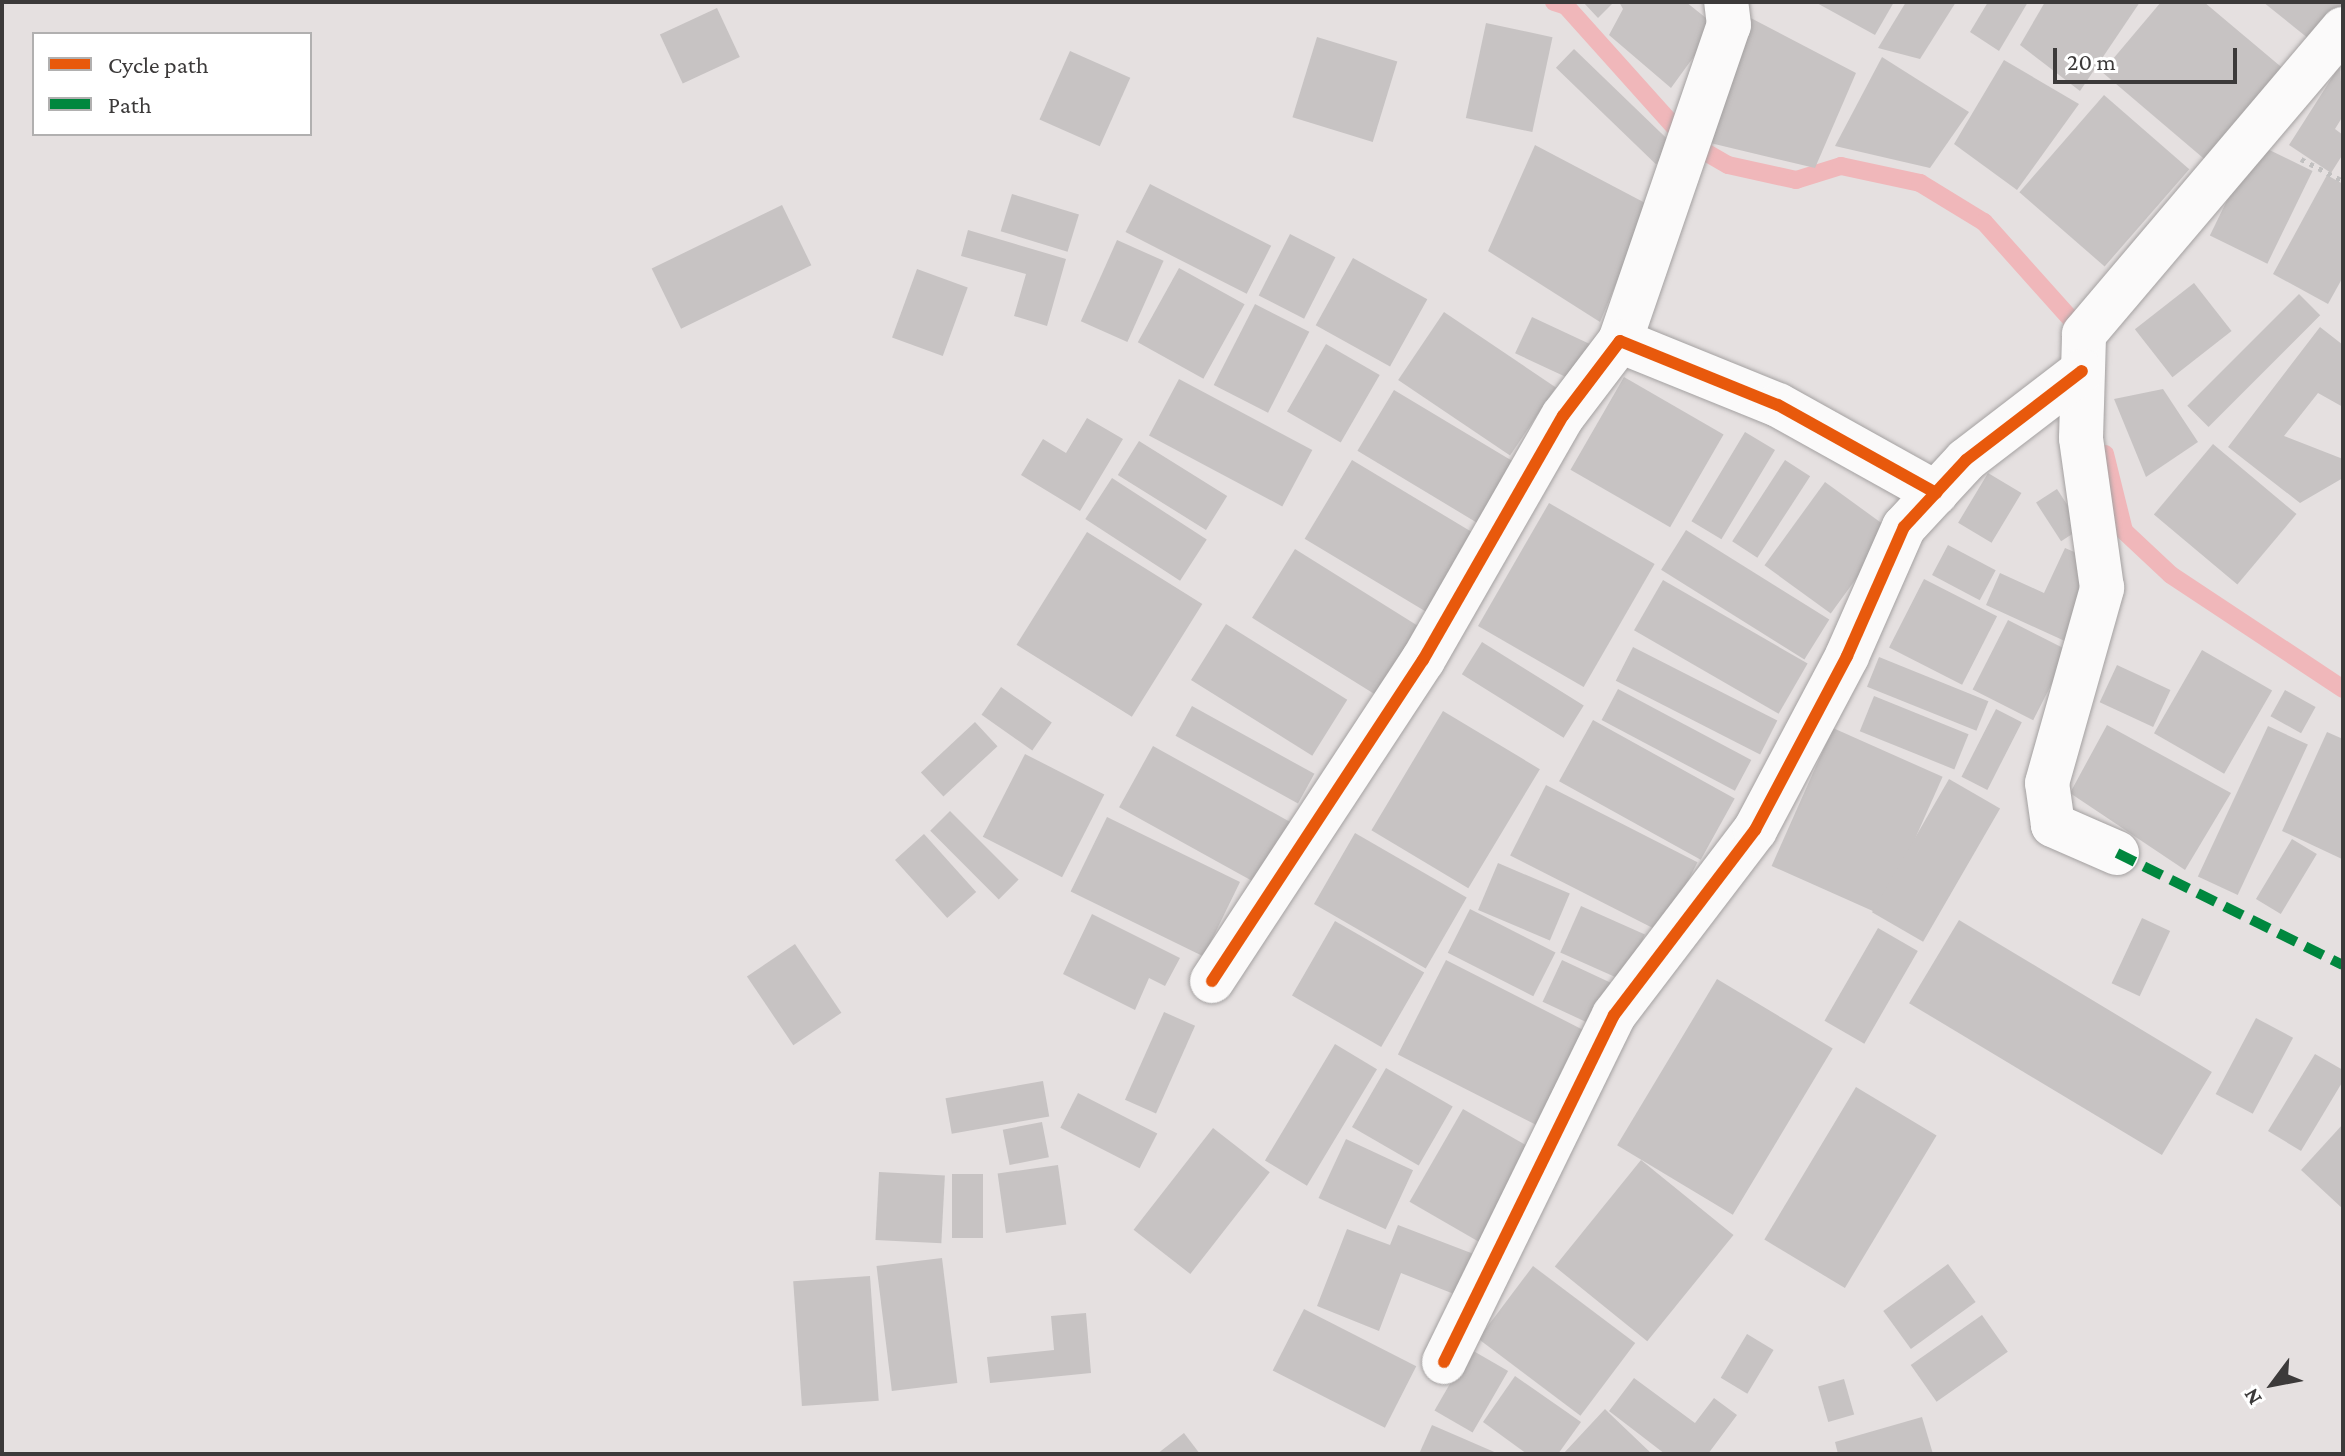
<!DOCTYPE html>
<html>
<head>
<meta charset="utf-8">
<style>
	body { margin:0 }
	#map { position:relative; width:2345px; height:1456px; overflow:hidden; background:#e5e0e0; font-family:"Crimson Pro",serif }
	div>[style] { position:absolute }
	.stream>* { height:18px; margin:-9px; padding:0 9px; transform-origin:9px; border-radius:9px; background:#f0b7ba }
	.building>* { inset:0; background:#c7c3c3; transform-origin:0 0 }
	.path>* { height:5px; margin-top:-2.5px; transform-origin:0; background:repeating-linear-gradient(90deg,#c1c0c0 0 4px,transparent 0 10px) }
	.roads { filter:drop-shadow(0 0 2px #a4a1a1) drop-shadow(0 0 2px #a4a1a1) }
	.street>* { height:44px; margin:-22px; padding:0 22px; transform-origin:22px; border-radius:22px; background:#fbfafa }
	.quiet>* { height:10px; margin-top:-5px; transform-origin:0; background:repeating-linear-gradient(90deg,#00873e 0 20px,transparent 0 30px) }
	.cycleway>* { height:12px; margin:-6px; padding:0 6px; transform-origin:6px; border-radius:6px; background:#e8590c }
	span { translate:-50% -50%; white-space:nowrap; text-align:center; line-height:1.15; -webkit-text-stroke:6px #fff; paint-order:stroke }
	.frame { position:absolute; inset:0; border:4px solid #3c3a3a; pointer-events:none }
	.legend { position:absolute; left:32px; top:32px; width:280px; height:104px; box-sizing:border-box; background:#fff; border:2px solid #b1b0b0; margin:0; padding:10px 14px; list-style:none; font-size:24px; color:#3c3a3a }
	.legend li { display:flex; align-items:center; gap:16px; height:40px }
	.legend b { width:40px; border:2px solid #b1b0b0 }
	.north { position:absolute; left:2233px; top:1344px; width:80px; height:80px; -webkit-text-stroke:6px #fff; paint-order:stroke; rotate:238deg; font-size:22px; font-weight:700; line-height:32px; text-align:center; color:#3c3a3a }
	.north::after { content:''; display:block; margin:auto; width:28px; height:36px; background:#3c3a3a; clip-path:polygon(50% 0,100% 100%,50% 72%,0 100%) }
	.scale { position:absolute; left:2053px; top:48px; width:184px; height:36px; box-sizing:border-box; border:4px solid #3c3a3a; border-top:0; padding-left:10px; font-size:24px; line-height:28px; white-space:nowrap; color:#3c3a3a; -webkit-text-stroke:6px #fff; paint-order:stroke }
</style>
</head>
<body>
<div id="map">
	<div class="stream">
		<i style="left:1554px;top:2px;width:13px;rotate:18deg"></i>
		<i style="left:1566px;top:6px;width:183px;rotate:48.1deg"></i>
		<i style="left:1688px;top:142px;width:46px;rotate:29.9deg"></i>
		<i style="left:1728px;top:165px;width:70px;rotate:12.4deg"></i>
		<i style="left:1796px;top:180px;width:47px;rotate:-17.3deg"></i>
		<i style="left:1841px;top:166px;width:81px;rotate:12.1deg"></i>
		<i style="left:1920px;top:183px;width:75px;rotate:31.4deg"></i>
		<i style="left:1984px;top:222px;width:150px;rotate:48.2deg"></i>
		<i style="left:2105px;top:454px;width:79px;rotate:76.1deg"></i>
		<i style="left:2124px;top:531px;width:64px;rotate:43.1deg"></i>
		<i style="left:2171px;top:575px;width:206px;rotate:33.5deg"></i>
	</div>
	<div class="building">
		<i style="clip-path:polygon(1583px 2px,1614px 2px,1598px 18px)"></i>
		<i style="clip-path:polygon(1619px 2px,1686px 2px,1716px 26px,1671px 88px,1609px 35px,1623px 9px)"></i>
		<i style="clip-path:polygon(1815px 2px,1894px 2px,1875px 35px)"></i>
		<i style="clip-path:polygon(1906px 2px,1956px 2px,1920px 59px,1878px 48px)"></i>
		<i style="clip-path:polygon(1988px 2px,2028px 2px,1999px 51px,1970px 32px)"></i>
		<i style="clip-path:polygon(2045px 2px,2140px 2px,2080px 91px,2020px 45px)"></i>
		<i style="clip-path:polygon(2161px 2px,2204px 2px,2286px 71px,2209px 163px,2102px 72px)"></i>
		<i style="clip-path:polygon(2263px 2px,2343px 2px,2343px 5px,2314px 43px)"></i>
		<i style="left:717px;top:8px;width:54px;height:63px;rotate:65deg"></i>
		<i style="clip-path:polygon(1745px 15px,1856px 73px,1815px 168px,1702px 141px)"></i>
		<i style="left:1486px;top:23px;width:68px;height:97px;rotate:12deg"></i>
		<i style="left:1317px;top:37px;width:84px;height:84px;rotate:17deg"></i>
		<i style="left:1574px;top:49px;width:139px;height:26px;rotate:44deg"></i>
		<i style="left:1070px;top:51px;width:66px;height:75px;rotate:24deg"></i>
		<i style="clip-path:polygon(1882px 57px,1969px 112px,1930px 168px,1835px 146px)"></i>
		<i style="clip-path:polygon(2004px 60px,2079px 104px,2017px 190px,1954px 144px)"></i>
		<i style="clip-path:polygon(2340px 65px,2343px 116px,2335px 129px,2343px 135px,2343px 154px,2331px 173px,2289px 145px)"></i>
		<i style="left:2104px;top:95px;width:113px;height:129px;rotate:41deg"></i>
		<i style="left:2255px;top:143px;width:64px;height:103px;rotate:26deg"></i>
		<i style="clip-path:polygon(1535px 145px,1649px 205px,1600px 322px,1488px 251px)"></i>
		<i style="clip-path:polygon(2327px 175px,2343px 184px,2343px 277px,2328px 304px,2273px 274px)"></i>
		<i style="left:1150px;top:184px;width:136px;height:54px;rotate:27deg"></i>
		<i style="left:1012px;top:194px;width:70px;height:39px;rotate:17deg"></i>
		<i style="left:782px;top:205px;width:67px;height:145px;rotate:64deg"></i>
		<i style="clip-path:polygon(968px 230px,1066px 259px,1047px 326px,1014px 316px,1026px 274px,961px 256px)"></i>
		<i style="left:1290px;top:234px;width:51px;height:69px;rotate:27deg"></i>
		<i style="left:1117px;top:240px;width:51px;height:89px;rotate:24deg"></i>
		<i style="left:1353px;top:258px;width:85px;height:77px;rotate:29deg"></i>
		<i style="left:1179px;top:268px;width:75px;height:85px;rotate:29deg"></i>
		<i style="left:917px;top:269px;width:54px;height:73px;rotate:20deg"></i>
		<i style="left:2194px;top:283px;width:61px;height:75px;rotate:52deg"></i>
		<i style="left:2299px;top:294px;width:30px;height:158px;rotate:45deg"></i>
		<i style="left:1255px;top:304px;width:61px;height:91px;rotate:27deg"></i>
		<i style="left:1444px;top:312px;width:135px;height:82px;rotate:34deg"></i>
		<i style="left:1532px;top:317px;width:68px;height:40px;rotate:25deg"></i>
		<i style="clip-path:polygon(2320px 327px,2343px 345px,2343px 407px,2318px 393px,2284px 436px,2343px 459px,2343px 478px,2300px 503px,2228px 447px)"></i>
		<i style="left:1326px;top:344px;width:62px;height:78px;rotate:30deg"></i>
		<i style="left:1624px;top:377px;width:115px;height:107px;rotate:30deg"></i>
		<i style="left:1179px;top:379px;width:151px;height:64px;rotate:28deg"></i>
		<i style="clip-path:polygon(2163px 389px,2198px 442px,2146px 477px,2114px 399px)"></i>
		<i style="left:1394px;top:390px;width:139px;height:71px;rotate:31deg"></i>
		<i style="clip-path:polygon(1087px 418px,1123px 439px,1080px 511px,1021px 475px,1043px 439px,1066px 453px)"></i>
		<i style="left:1745px;top:432px;width:35px;height:104px;rotate:31deg"></i>
		<i style="left:1139px;top:441px;width:104px;height:40px;rotate:32deg"></i>
		<i style="left:2213px;top:444px;width:109px;height:92px;rotate:40deg"></i>
		<i style="left:1352px;top:460px;width:149px;height:92px;rotate:31deg"></i>
		<i style="left:1785px;top:460px;width:30px;height:97px;rotate:33deg"></i>
		<i style="left:1988px;top:473px;width:39px;height:58px;rotate:31deg"></i>
		<i style="left:1112px;top:478px;width:113px;height:49px;rotate:33deg"></i>
		<i style="left:1825px;top:482px;width:82px;height:103px;rotate:36deg"></i>
		<i style="left:2057px;top:489px;width:46px;height:25px;rotate:57deg"></i>
		<i style="left:1549px;top:503px;width:122px;height:142px;rotate:30deg"></i>
		<i style="left:1686px;top:530px;width:169px;height:47px;rotate:32deg"></i>
		<i style="left:1087px;top:532px;width:136px;height:133px;rotate:32deg"></i>
		<i style="left:1948px;top:545px;width:54px;height:34px;rotate:28deg"></i>
		<i style="clip-path:polygon(2065px 548px,2093px 560px,2067px 642px,1986px 605px,2000px 573px,2044px 593px)"></i>
		<i style="left:1295px;top:549px;width:148px;height:81px;rotate:32deg"></i>
		<i style="left:1924px;top:579px;width:82px;height:77px;rotate:27deg"></i>
		<i style="left:1663px;top:580px;width:167px;height:58px;rotate:30deg"></i>
		<i style="left:2008px;top:620px;width:68px;height:78px;rotate:27deg"></i>
		<i style="left:1226px;top:624px;width:143px;height:66px;rotate:32deg"></i>
		<i style="left:1482px;top:642px;width:120px;height:38px;rotate:32deg"></i>
		<i style="left:1633px;top:647px;width:162px;height:38px;rotate:27deg"></i>
		<i style="left:2202px;top:650px;width:81px;height:96px;rotate:30deg"></i>
		<i style="left:1879px;top:657px;width:118px;height:32px;rotate:22deg"></i>
		<i style="left:2117px;top:665px;width:59px;height:41px;rotate:25deg"></i>
		<i style="left:1001px;top:687px;width:62px;height:34px;rotate:35deg"></i>
		<i style="left:1618px;top:689px;width:151px;height:35px;rotate:28deg"></i>
		<i style="left:2285px;top:690px;width:35px;height:30px;rotate:29deg"></i>
		<i style="left:1874px;top:696px;width:102px;height:38px;rotate:22deg"></i>
		<i style="left:1192px;top:706px;width:140px;height:34px;rotate:29deg"></i>
		<i style="left:1996px;top:709px;width:29px;height:76px;rotate:27deg"></i>
		<i style="left:1443px;top:711px;width:113px;height:139px;rotate:31deg"></i>
		<i style="left:1593px;top:720px;width:162px;height:70px;rotate:29deg"></i>
		<i style="left:975px;top:722px;width:33px;height:74px;rotate:47deg"></i>
		<i style="clip-path:polygon(2107px 725px,2231px 793px,2185px 870px,2070px 793px)"></i>
		<i style="left:2268px;top:726px;width:44px;height:166px;rotate:25deg"></i>
		<i style="left:1833px;top:728px;width:120px;height:151px;rotate:24deg"></i>
		<i style="clip-path:polygon(2327px 732px,2343px 739px,2342px 859px,2282px 831px)"></i>
		<i style="left:1153px;top:746px;width:158px;height:70px;rotate:29deg"></i>
		<i style="left:1025px;top:754px;width:89px;height:93px;rotate:27deg"></i>
		<i style="left:1949px;top:779px;width:59px;height:154px;rotate:30deg"></i>
		<i style="left:1546px;top:785px;width:170px;height:79px;rotate:27deg"></i>
		<i style="left:950px;top:811px;width:97px;height:28px;rotate:45deg"></i>
		<i style="left:1107px;top:817px;width:148px;height:83px;rotate:26deg"></i>
		<i style="left:1355px;top:833px;width:129px;height:82px;rotate:30deg"></i>
		<i style="left:924px;top:834px;width:78px;height:39px;rotate:48deg"></i>
		<i style="left:2292px;top:839px;width:29px;height:70px;rotate:31deg"></i>
		<i style="left:1498px;top:863px;width:78px;height:51px;rotate:23deg"></i>
		<i style="left:1581px;top:906px;width:70px;height:51px;rotate:24deg"></i>
		<i style="left:1470px;top:909px;width:96px;height:49px;rotate:27deg"></i>
		<i style="clip-path:polygon(1092px 914px,1180px 958px,1165px 986px,1149px 978px,1135px 1010px,1063px 974px)"></i>
		<i style="left:2142px;top:918px;width:31px;height:72px;rotate:25deg"></i>
		<i style="left:1959px;top:920px;width:295px;height:97px;rotate:31deg"></i>
		<i style="left:1335px;top:921px;width:103px;height:86px;rotate:30deg"></i>
		<i style="left:1878px;top:928px;width:46px;height:107px;rotate:30deg"></i>
		<i style="left:795px;top:944px;width:83px;height:58px;rotate:56deg"></i>
		<i style="left:1446px;top:960px;width:165px;height:106px;rotate:27deg"></i>
		<i style="left:1562px;top:960px;width:65px;height:46px;rotate:25deg"></i>
		<i style="left:1717px;top:979px;width:135px;height:194px;rotate:31deg"></i>
		<i style="left:1164px;top:1012px;width:34px;height:96px;rotate:24deg"></i>
		<i style="left:2256px;top:1018px;width:42px;height:86px;rotate:28deg"></i>
		<i style="left:1335px;top:1044px;width:49px;height:136px;rotate:31deg"></i>
		<i style="clip-path:polygon(2315px 1054px,2343px 1070px,2343px 1081px,2301px 1151px,2268px 1131px)"></i>
		<i style="left:1386px;top:1068px;width:77px;height:68px;rotate:30deg"></i>
		<i style="left:1043px;top:1081px;width:36px;height:99px;rotate:80deg"></i>
		<i style="left:1856px;top:1087px;width:94px;height:178px;rotate:31deg"></i>
		<i style="left:1078px;top:1093px;width:89px;height:39px;rotate:27deg"></i>
		<i style="left:1463px;top:1109px;width:86px;height:107px;rotate:30deg"></i>
		<i style="left:1042px;top:1122px;width:36px;height:40px;rotate:79deg"></i>
		<i style="clip-path:polygon(2343px 1124px,2343px 1209px,2301px 1170px)"></i>
		<i style="left:1213px;top:1128px;width:72px;height:129px;rotate:38deg"></i>
		<i style="left:1346px;top:1139px;width:74px;height:65px;rotate:25deg"></i>
		<i style="left:1641px;top:1160px;width:119px;height:137px;rotate:39deg"></i>
		<i style="left:1058px;top:1165px;width:60px;height:61px;rotate:82deg"></i>
		<i style="left:879px;top:1172px;width:66px;height:68px;rotate:3deg"></i>
		<i style="left:983px;top:1174px;width:64px;height:31px;rotate:90deg"></i>
		<i style="clip-path:polygon(1398px 1225px,1479px 1256px,1464px 1298px,1401px 1273px,1379px 1331px,1317px 1306px,1347px 1229px,1390px 1245px)"></i>
		<i style="left:942px;top:1258px;width:126px;height:66px;rotate:83deg"></i>
		<i style="left:1948px;top:1264px;width:47px;height:80px;rotate:54deg"></i>
		<i style="left:1533px;top:1266px;width:128px;height:91px;rotate:37deg"></i>
		<i style="left:870px;top:1276px;width:125px;height:77px;rotate:86deg"></i>
		<i style="left:1304px;top:1309px;width:126px;height:69px;rotate:27deg"></i>
		<i style="clip-path:polygon(1086px 1313px,1091px 1373px,990px 1383px,987px 1357px,1054px 1350px,1051px 1316px)"></i>
		<i style="left:1982px;top:1315px;width:45px;height:87px;rotate:55deg"></i>
		<i style="left:1747px;top:1334px;width:31px;height:51px;rotate:31deg"></i>
		<i style="left:1470px;top:1349px;width:44px;height:71px;rotate:30deg"></i>
		<i style="clip-path:polygon(1515px 1376px,1581px 1422px,1558px 1454px,1527px 1454px,1483px 1422px)"></i>
		<i style="clip-path:polygon(1634px 1378px,1695px 1423px,1714px 1398px,1737px 1415px,1708px 1454px,1665px 1454px,1609px 1411px)"></i>
		<i style="left:1844px;top:1379px;width:37px;height:27px;rotate:74deg"></i>
		<i style="clip-path:polygon(1605px 1409px,1609px 1413px,1652px 1454px,1563px 1454px)"></i>
		<i style="clip-path:polygon(1922px 1417px,1933px 1454px,1838px 1454px,1835px 1442px)"></i>
		<i style="clip-path:polygon(1432px 1425px,1499px 1454px,1419px 1454px)"></i>
		<i style="clip-path:polygon(1184px 1433px,1200px 1454px,1157px 1454px)"></i>
	</div>
	<div class="path">
		<i style="left:2301px;top:159px;width:47px;rotate:27.6deg"></i>
	</div>
	<div class="roads">
		<div class="street">
			<i style="left:1620px;top:341px;width:334px;rotate:-71deg"></i>
			<i style="left:1729px;top:25px;width:23px;rotate:-97deg"></i>
			<i style="left:2117px;top:853px;width:70px;rotate:-156.4deg"></i>
			<i style="left:2053px;top:825px;width:42px;rotate:-98.1deg"></i>
			<i style="left:2047px;top:783px;width:203px;rotate:-74.2deg"></i>
			<i style="left:2102px;top:588px;width:151px;rotate:-98deg"></i>
			<i style="left:2081px;top:438px;width:104px;rotate:-88.3deg"></i>
			<i style="left:2084px;top:334px;width:400px;rotate:-49.7deg"></i>
			<i style="left:1212px;top:981px;width:384px;rotate:-56.7deg"></i>
			<i style="left:1423px;top:660px;width:281px;rotate:-60.2deg"></i>
			<i style="left:1563px;top:416px;width:94px;rotate:-52.8deg"></i>
			<i style="left:1620px;top:341px;width:170px;rotate:22.1deg"></i>
			<i style="left:1778px;top:405px;width:181px;rotate:29.1deg"></i>
			<i style="left:1444px;top:1362px;width:386px;rotate:-63.9deg"></i>
			<i style="left:1614px;top:1015px;width:233px;rotate:-52.7deg"></i>
			<i style="left:1755px;top:830px;width:197px;rotate:-62.1deg"></i>
			<i style="left:1847px;top:656px;width:141px;rotate:-66.2deg"></i>
			<i style="left:1904px;top:527px;width:91px;rotate:-47.2deg"></i>
			<i style="left:1966px;top:460px;width:146px;rotate:-37.5deg"></i>
		</div>
	</div>
	<div class="quiet">
		<i style="left:2117px;top:853px;width:252px;rotate:26.4deg"></i>
	</div>
	<div class="cycleway">
		<i style="left:1212px;top:981px;width:384px;rotate:-56.7deg"></i>
		<i style="left:1423px;top:660px;width:281px;rotate:-60.2deg"></i>
		<i style="left:1563px;top:416px;width:94px;rotate:-52.8deg"></i>
		<i style="left:1620px;top:341px;width:170px;rotate:22.1deg"></i>
		<i style="left:1778px;top:405px;width:181px;rotate:29.1deg"></i>
		<i style="left:1444px;top:1362px;width:386px;rotate:-63.9deg"></i>
		<i style="left:1614px;top:1015px;width:233px;rotate:-52.7deg"></i>
		<i style="left:1755px;top:830px;width:197px;rotate:-62.1deg"></i>
		<i style="left:1847px;top:656px;width:141px;rotate:-66.2deg"></i>
		<i style="left:1904px;top:527px;width:91px;rotate:-47.2deg"></i>
		<i style="left:1966px;top:460px;width:146px;rotate:-37.5deg"></i>
	</div>
	<div class="frame"></div>
	<ul class="legend">
	<li><b style="height:10px;background:#e8590c"></b>Cycle path</li>
	<li><b style="height:10px;background:#00873e"></b>Path</li>
	</ul>
	<div class="north">N</div>
	<div class="scale">20 m</div>
</div>
</body>
</html>
